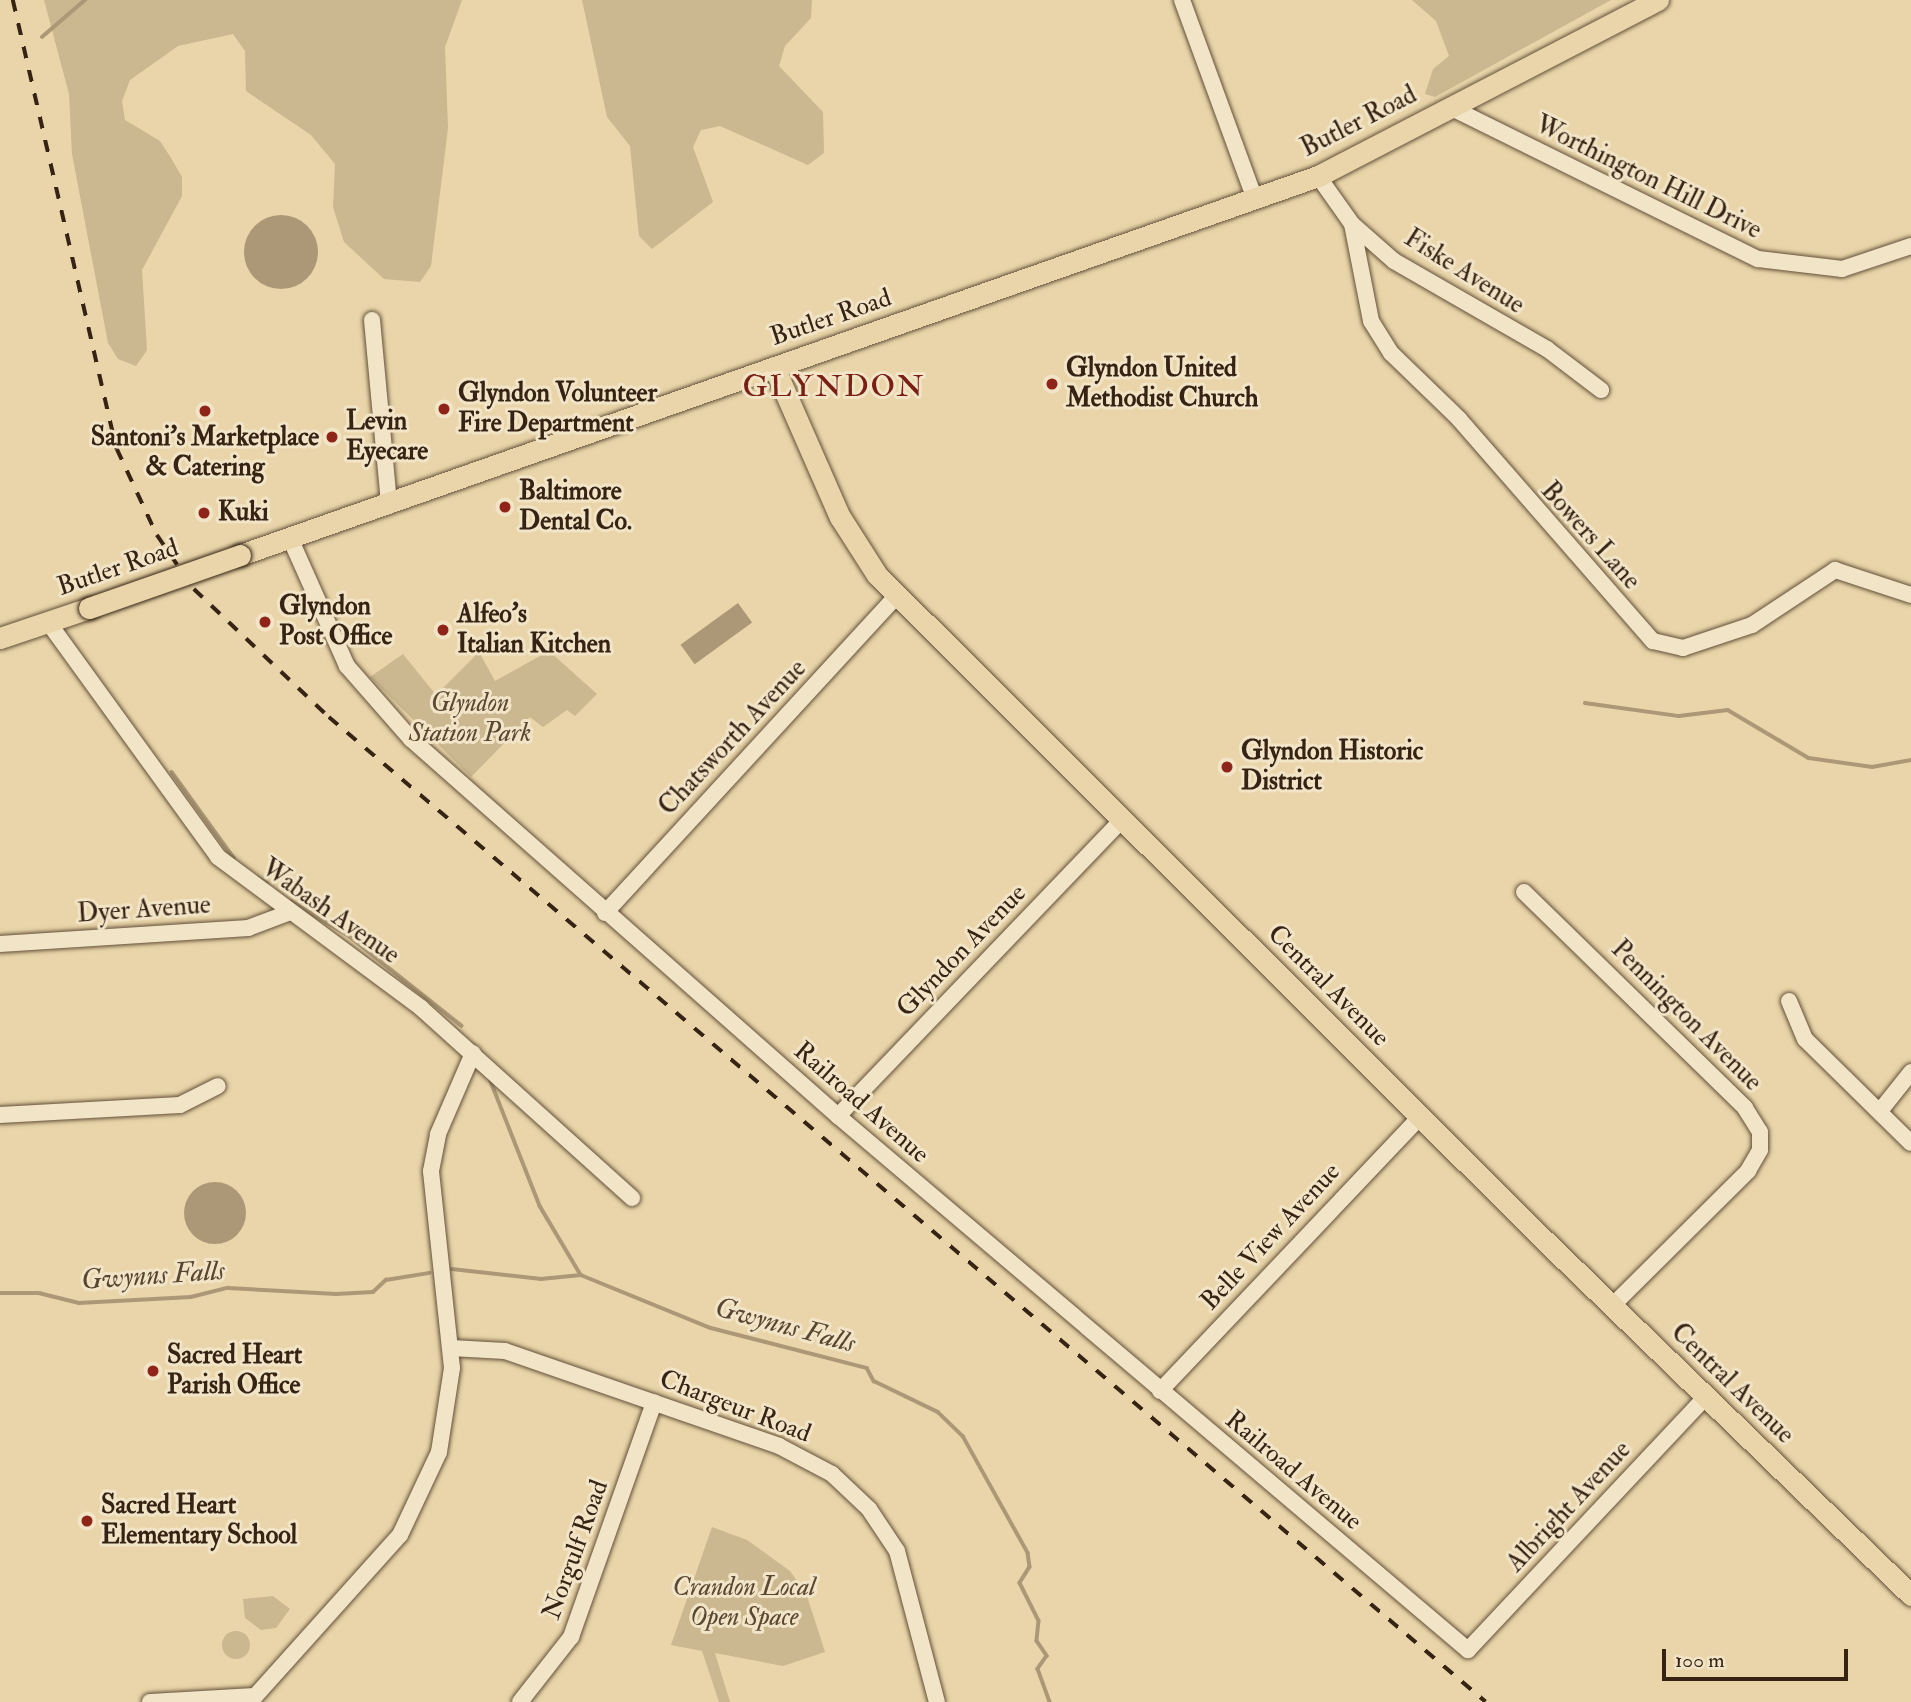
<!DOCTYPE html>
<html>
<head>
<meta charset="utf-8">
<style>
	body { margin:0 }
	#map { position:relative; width:1911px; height:1702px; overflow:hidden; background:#e9d5a9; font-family:"IM FELL Double Pica",serif }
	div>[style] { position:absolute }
	.green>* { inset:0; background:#cbb790 }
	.round { border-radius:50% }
	.water>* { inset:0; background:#ac9876; transform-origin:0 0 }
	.stream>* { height:3.5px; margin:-1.75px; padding:0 1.75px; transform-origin:1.75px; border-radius:1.75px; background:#ac9876 }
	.roads { filter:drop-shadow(0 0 2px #635039) drop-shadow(0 0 2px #635039) }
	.minor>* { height:16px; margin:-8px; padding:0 8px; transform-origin:8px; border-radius:8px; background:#f1e4c7 }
	.major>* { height:21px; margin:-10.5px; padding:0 10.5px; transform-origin:10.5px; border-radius:10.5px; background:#e9d5a9 }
	.rail>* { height:3.5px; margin-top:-1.75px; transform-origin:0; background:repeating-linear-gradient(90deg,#362314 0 12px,transparent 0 24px) }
	.bridges { filter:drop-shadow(0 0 2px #362314) drop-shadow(0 0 2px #362314) }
	.major-bridge>* { height:21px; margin:-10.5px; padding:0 10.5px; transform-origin:10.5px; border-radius:10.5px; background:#e9d5a9 }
	.dots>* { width:19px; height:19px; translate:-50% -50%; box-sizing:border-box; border:4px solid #f1e4c7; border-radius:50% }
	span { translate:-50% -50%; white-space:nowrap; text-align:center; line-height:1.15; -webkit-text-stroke:6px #f1e4c7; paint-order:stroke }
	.street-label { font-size:26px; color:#362314 }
	.poi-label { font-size:26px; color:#362314; font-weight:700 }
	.left { translate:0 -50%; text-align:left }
	.park-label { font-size:26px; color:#5b4833; font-style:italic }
	.water-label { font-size:28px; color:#594631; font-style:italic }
	.quarter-label { font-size:30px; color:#7a1f14; letter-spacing:2px }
	.scale { position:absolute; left:1662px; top:1649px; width:186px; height:32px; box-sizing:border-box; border:4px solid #362314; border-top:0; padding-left:9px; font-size:21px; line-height:24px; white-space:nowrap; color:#362314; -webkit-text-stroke:5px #f1e4c7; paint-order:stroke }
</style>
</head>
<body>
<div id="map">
	<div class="green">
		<i style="clip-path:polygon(44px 0,462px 0,445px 47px,448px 128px,431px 266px,420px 282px,384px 279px,344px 242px,333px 207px,335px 164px,311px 135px,246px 91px,245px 51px,233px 34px,178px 46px,130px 80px,122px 101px,125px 120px,160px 141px,171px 158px,182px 177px,182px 196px,142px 270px,147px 350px,136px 366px,118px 359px,108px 343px,72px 154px,69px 94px)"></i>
		<i style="clip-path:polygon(582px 0,812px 0,811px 18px,785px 46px,779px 66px,823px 112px,824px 153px,808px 165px,720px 126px,701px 130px,693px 147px,713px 202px,652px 249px,639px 236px,630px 146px,607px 117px)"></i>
		<i style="clip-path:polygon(1412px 0,1611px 0,1435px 97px,1425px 94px,1433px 69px,1449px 56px,1436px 21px)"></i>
		<i style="clip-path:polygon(549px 651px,597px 694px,575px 716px,567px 710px,543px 727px,530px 717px,471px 777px,370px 677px,403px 654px,436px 695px,479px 652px,495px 681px)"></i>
		<i style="clip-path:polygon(712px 1527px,747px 1540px,790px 1571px,806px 1593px,825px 1652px,783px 1666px,715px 1653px,730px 1702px,719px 1702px,702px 1651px,671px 1645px)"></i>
		<i style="clip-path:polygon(273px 1596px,290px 1609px,276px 1628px,261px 1630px,245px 1618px,243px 1599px)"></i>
		<i class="round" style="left:222px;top:1631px;width:28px;height:28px"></i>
	</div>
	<div class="water">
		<i class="round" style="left:244px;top:215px;width:74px;height:74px"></i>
		<i style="left:738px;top:603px;width:24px;height:71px;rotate:54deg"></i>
		<i class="round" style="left:184px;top:1182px;width:62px;height:62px"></i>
	</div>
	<div class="stream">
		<i style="left:42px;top:37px;width:57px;rotate:-40.7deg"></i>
		<i style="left:1585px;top:703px;width:95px;rotate:7.9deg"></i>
		<i style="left:1679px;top:716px;width:49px;rotate:-7deg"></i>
		<i style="left:1728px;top:710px;width:94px;rotate:30.7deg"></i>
		<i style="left:1809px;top:758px;width:64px;rotate:8.1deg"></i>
		<i style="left:1872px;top:767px;width:40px;rotate:-10deg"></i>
		<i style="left:172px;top:772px;width:106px;rotate:54.2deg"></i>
		<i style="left:257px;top:877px;width:12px;rotate:31deg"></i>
		<i style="left:291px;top:901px;width:68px;rotate:31.1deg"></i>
		<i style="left:349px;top:936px;width:144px;rotate:38.5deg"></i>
		<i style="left:490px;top:1079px;width:136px;rotate:68.5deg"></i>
		<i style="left:540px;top:1206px;width:80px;rotate:59.3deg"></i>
		<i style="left:452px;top:1269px;width:90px;rotate:6.4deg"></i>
		<i style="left:541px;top:1279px;width:40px;rotate:-5.7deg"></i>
		<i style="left:581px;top:1275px;width:140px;rotate:22.2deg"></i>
		<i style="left:711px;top:1328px;width:161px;rotate:14.4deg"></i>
		<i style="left:867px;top:1368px;width:15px;rotate:62deg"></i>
		<i style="left:874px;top:1381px;width:71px;rotate:25.8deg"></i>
		<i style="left:938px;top:1412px;width:35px;rotate:44deg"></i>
		<i style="left:963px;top:1436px;width:134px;rotate:60.9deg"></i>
		<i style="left:1028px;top:1553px;width:14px;rotate:82deg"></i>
		<i style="left:1030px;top:1567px;width:19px;rotate:122deg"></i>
		<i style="left:1020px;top:1583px;width:42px;rotate:63.4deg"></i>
		<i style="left:1039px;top:1621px;width:20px;rotate:96deg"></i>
		<i style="left:1037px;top:1641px;width:18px;rotate:56deg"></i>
		<i style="left:1047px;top:1656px;width:16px;rotate:125deg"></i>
		<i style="left:1038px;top:1669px;width:35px;rotate:70deg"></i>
		<i style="left:0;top:1293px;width:39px"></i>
		<i style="left:39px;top:1293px;width:41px;rotate:14deg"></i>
		<i style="left:79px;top:1303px;width:112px;rotate:-3.1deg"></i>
		<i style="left:191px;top:1297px;width:38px;rotate:-14deg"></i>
		<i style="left:228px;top:1288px;width:108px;rotate:3.2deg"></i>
		<i style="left:336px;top:1294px;width:37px;rotate:-3deg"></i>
		<i style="left:373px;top:1292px;width:18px;rotate:-43deg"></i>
		<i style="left:386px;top:1280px;width:44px;rotate:-9.2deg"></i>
	</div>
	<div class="roads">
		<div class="minor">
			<i style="left:1182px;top:0;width:213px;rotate:69.9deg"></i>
			<i style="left:1450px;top:107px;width:343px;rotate:26.3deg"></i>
			<i style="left:1758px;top:259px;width:85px;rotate:6.8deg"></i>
			<i style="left:1842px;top:269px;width:73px;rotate:-18.4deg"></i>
			<i style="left:1318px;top:176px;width:59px;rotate:54.7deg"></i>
			<i style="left:1352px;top:224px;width:56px;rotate:41.4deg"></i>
			<i style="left:1394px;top:261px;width:177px;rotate:29.9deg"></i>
			<i style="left:1547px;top:349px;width:68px;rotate:37.2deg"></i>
			<i style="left:1352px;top:224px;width:99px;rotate:78.9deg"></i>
			<i style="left:1371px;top:321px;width:38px;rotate:58deg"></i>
			<i style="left:1391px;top:353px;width:95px;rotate:44.1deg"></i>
			<i style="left:1459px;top:419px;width:295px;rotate:48.9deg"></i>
			<i style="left:1653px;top:641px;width:31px;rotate:13deg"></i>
			<i style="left:1683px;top:648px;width:73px;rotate:-18.4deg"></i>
			<i style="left:1752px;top:625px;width:100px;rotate:-33.5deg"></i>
			<i style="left:1835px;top:570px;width:80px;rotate:18.2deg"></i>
			<i style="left:372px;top:320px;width:184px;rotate:84.7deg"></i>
			<i style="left:290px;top:538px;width:140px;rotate:66deg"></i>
			<i style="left:347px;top:666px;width:97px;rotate:48.8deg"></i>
			<i style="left:411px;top:739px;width:570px;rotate:41.44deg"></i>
			<i style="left:838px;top:1116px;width:826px;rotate:40.29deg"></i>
			<i style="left:1468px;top:1650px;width:346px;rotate:-46.8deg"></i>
			<i style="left:48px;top:622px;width:290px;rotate:54.1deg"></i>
			<i style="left:218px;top:857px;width:253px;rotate:36.6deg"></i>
			<i style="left:421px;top:1008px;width:284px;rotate:42deg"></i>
			<i style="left:1524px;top:892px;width:309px;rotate:44.3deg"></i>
			<i style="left:1745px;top:1108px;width:28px;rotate:58deg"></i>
			<i style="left:1760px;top:1132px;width:18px;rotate:90deg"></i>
			<i style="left:1760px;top:1150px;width:24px;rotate:120deg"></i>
			<i style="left:1748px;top:1171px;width:192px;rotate:135.2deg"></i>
			<i style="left:605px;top:913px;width:430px;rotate:-47.4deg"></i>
			<i style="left:0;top:944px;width:249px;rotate:-3.7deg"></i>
			<i style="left:248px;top:928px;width:43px;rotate:-20.6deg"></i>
			<i style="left:1789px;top:1001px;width:41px;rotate:67.2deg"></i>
			<i style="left:1805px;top:1039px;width:148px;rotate:44.5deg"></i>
			<i style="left:1880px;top:1111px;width:50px;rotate:-51.5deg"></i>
			<i style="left:0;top:1115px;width:180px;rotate:-3.2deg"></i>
			<i style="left:180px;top:1105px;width:42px;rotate:-26.6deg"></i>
			<i style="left:838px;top:1116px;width:410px;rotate:-46.2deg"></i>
			<i style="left:451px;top:1348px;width:54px;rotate:3.2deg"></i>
			<i style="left:505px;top:1351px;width:290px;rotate:19.1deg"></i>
			<i style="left:779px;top:1446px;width:60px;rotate:27.8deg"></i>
			<i style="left:832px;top:1474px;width:51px;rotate:43.4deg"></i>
			<i style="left:869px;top:1509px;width:50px;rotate:56.3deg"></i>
			<i style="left:897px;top:1551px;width:156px;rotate:75.2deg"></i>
			<i style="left:1160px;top:1391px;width:378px;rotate:-46.5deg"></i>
			<i style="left:150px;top:1702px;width:105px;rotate:-3.3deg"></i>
			<i style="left:250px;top:1702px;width:224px;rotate:-48.1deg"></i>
			<i style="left:400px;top:1535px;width:92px;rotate:-64.8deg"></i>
			<i style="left:439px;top:1452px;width:85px;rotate:-81.2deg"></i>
			<i style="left:452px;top:1368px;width:198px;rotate:-96.1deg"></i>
			<i style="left:431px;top:1171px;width:38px;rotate:-79deg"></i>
			<i style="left:438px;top:1134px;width:88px;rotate:-66.6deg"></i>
			<i style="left:520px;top:1702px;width:83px;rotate:-51.9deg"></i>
			<i style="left:571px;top:1637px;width:249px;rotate:-70.5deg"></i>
		</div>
		<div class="major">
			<i style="left:774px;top:367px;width:164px;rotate:66.3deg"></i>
			<i style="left:840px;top:517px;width:69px;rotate:57.5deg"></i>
			<i style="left:877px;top:575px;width:935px;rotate:44.91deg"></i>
			<i style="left:1539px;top:1235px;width:518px;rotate:44.06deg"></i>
			<i style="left:240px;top:555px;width:1143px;rotate:-19.37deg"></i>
			<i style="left:1318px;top:176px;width:383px;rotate:-27.4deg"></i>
			<i style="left:0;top:638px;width:94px;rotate:-18.6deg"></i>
		</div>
	</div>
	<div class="rail">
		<i style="left:13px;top:0;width:461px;rotate:77deg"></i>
		<i style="left:117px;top:449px;width:95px;rotate:65.1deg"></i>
		<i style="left:157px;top:535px;width:65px;rotate:55.6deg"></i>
		<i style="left:194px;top:589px;width:186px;rotate:43.5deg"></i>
		<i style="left:329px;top:717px;width:1519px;rotate:40.41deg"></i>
	</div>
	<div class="bridges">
		<div class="major-bridge">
			<i style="left:89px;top:608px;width:160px;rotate:-19.3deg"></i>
		</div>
	</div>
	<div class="dots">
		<i style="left:1052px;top:384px;background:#8f2418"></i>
		<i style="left:444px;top:409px;background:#8f2418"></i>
		<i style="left:205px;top:411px;background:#8f2418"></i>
		<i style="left:332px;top:437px;background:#8f2418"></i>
		<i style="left:505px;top:507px;background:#8f2418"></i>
		<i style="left:204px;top:513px;background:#8f2418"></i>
		<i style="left:265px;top:622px;background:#8f2418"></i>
		<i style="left:443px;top:630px;background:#8f2418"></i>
		<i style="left:1227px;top:767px;background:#8f2418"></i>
		<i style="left:153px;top:1371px;background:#8f2418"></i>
		<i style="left:87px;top:1521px;background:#8f2418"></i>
	</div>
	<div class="street-label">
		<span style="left:1359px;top:122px;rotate:-27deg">Butler Road</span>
		<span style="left:1648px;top:178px;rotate:26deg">Worthington Hill Drive</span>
		<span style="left:1464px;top:272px;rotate:32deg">Fiske Avenue</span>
		<span style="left:831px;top:318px;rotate:-19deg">Butler Road</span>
		<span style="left:1590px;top:536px;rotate:48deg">Bowers Lane</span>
		<span style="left:118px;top:568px;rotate:-19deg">Butler Road</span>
		<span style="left:733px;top:738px;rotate:-47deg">Chatsworth Avenue</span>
		<span style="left:144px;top:910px;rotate:-4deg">Dyer Avenue</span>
		<span style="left:330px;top:912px;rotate:35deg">Wabash Avenue</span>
		<span style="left:962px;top:951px;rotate:-46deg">Glyndon Avenue</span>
		<span style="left:1328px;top:986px;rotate:45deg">Central Avenue</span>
		<span style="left:1686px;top:1016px;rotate:45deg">Pennington Avenue</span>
		<span style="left:861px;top:1103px;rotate:41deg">Railroad Avenue</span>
		<span style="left:1271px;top:1237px;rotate:-47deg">Belle View Avenue</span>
		<span style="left:1732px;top:1384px;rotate:44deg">Central Avenue</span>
		<span style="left:735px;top:1407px;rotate:21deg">Chargeur Road</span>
		<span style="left:1293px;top:1471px;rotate:40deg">Railroad Avenue</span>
		<span style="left:1569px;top:1507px;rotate:-47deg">Albright Avenue</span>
		<span style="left:576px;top:1550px;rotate:-70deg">Norgulf Road</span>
	</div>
	<div class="poi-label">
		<span class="left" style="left:1066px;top:384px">Glyndon United<br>Methodist Church</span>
		<span class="left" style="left:458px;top:409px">Glyndon Volunteer<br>Fire Department</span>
		<span class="left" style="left:346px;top:437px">Levin<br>Eyecare</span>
		<span style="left:205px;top:453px">Santoni's Marketplace<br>&amp; Catering</span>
		<span class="left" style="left:519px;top:507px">Baltimore<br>Dental Co.</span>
		<span class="left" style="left:218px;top:513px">Kuki</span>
		<span class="left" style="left:279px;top:622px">Glyndon<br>Post Office</span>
		<span class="left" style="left:457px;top:630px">Alfeo's<br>Italian Kitchen</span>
		<span class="left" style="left:1241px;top:767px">Glyndon Historic<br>District</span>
		<span class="left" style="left:167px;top:1371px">Sacred Heart<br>Parish Office</span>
		<span class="left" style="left:101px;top:1521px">Sacred Heart<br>Elementary School</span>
	</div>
	<div class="park-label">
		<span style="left:470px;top:719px">Glyndon<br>Station Park</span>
		<span style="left:744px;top:1603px">Crandon Local<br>Open Space</span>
	</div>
	<div class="water-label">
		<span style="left:153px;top:1276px;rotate:-4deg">Gwynns Falls</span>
		<span style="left:785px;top:1326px;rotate:15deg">Gwynns Falls</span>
	</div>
	<div class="quarter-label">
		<span style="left:834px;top:387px">GLYNDON</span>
	</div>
	<div class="scale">100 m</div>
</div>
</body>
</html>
